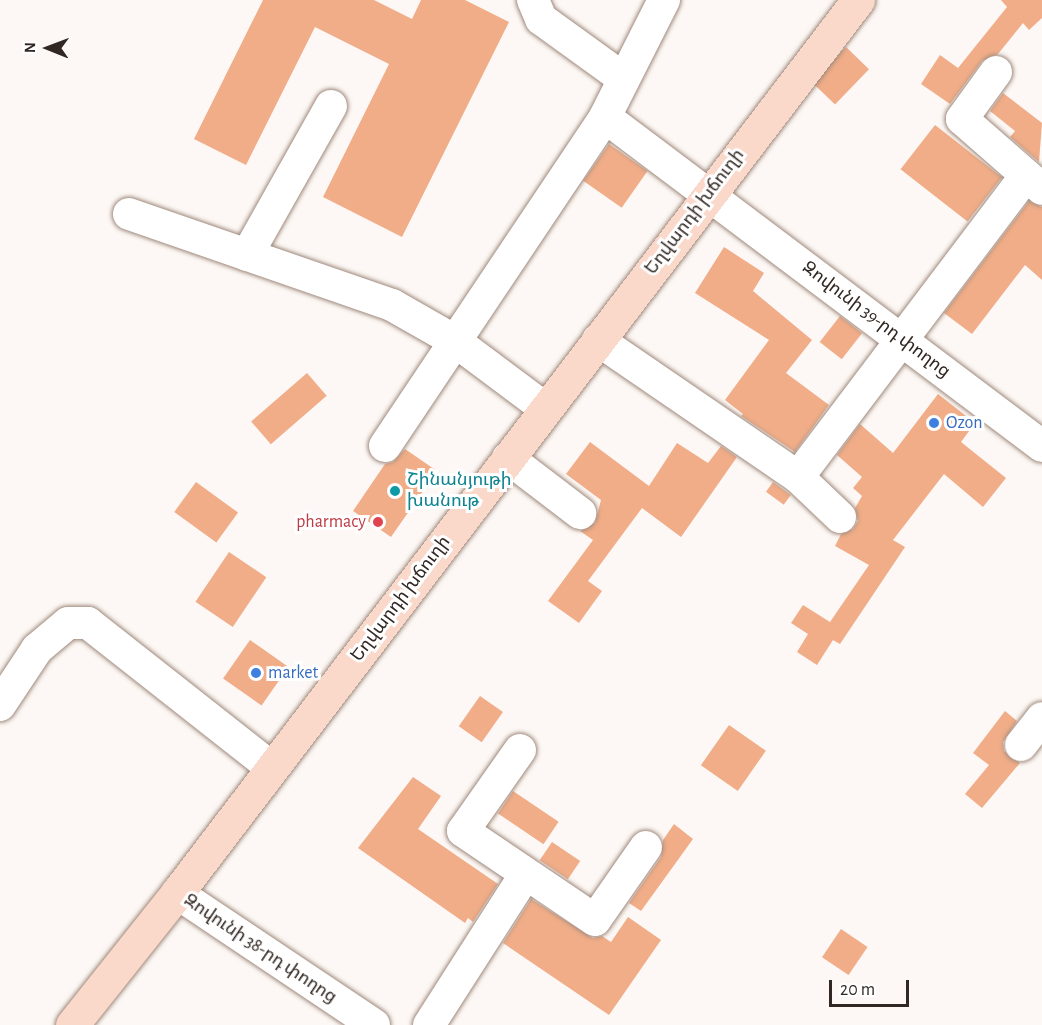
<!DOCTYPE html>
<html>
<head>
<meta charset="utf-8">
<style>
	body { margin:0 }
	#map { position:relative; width:1042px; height:1025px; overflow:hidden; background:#fdf8f5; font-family:"Alegreya Sans","Noto Sans Armenian",sans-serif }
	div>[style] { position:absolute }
	.building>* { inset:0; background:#f0ad88; transform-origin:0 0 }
	.roads { filter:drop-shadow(0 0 2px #9f897c) drop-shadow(0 0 2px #9f897c) }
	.minor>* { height:32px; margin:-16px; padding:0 16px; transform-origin:16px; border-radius:16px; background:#fff }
	.major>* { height:33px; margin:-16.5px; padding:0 16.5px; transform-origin:16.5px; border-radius:16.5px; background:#fad8ca }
	.dots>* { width:16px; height:16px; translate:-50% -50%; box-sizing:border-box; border:3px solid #fff; border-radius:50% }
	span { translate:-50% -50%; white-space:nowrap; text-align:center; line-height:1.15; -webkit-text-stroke:6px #fff; paint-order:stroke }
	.street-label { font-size:18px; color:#312823 }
	.shop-label { font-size:18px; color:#366cbe }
	.left { translate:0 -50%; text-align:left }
	.culture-label { font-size:18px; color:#0d838f }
	.health-label { font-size:18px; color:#be3a42 }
	.right { translate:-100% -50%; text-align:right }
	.north { position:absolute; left:18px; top:18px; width:60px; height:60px; -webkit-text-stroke:4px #fff; paint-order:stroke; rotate:271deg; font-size:16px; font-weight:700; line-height:24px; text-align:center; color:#312823 }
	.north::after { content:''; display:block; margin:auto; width:21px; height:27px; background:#312823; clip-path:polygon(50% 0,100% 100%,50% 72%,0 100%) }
	.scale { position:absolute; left:829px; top:980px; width:80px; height:27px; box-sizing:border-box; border:3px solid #312823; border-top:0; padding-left:8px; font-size:18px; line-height:21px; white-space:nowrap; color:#312823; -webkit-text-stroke:4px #fff; paint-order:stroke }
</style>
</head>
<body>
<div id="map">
	<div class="building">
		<i style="clip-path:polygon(263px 0,374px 0,412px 19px,421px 0,465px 0,509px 22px,402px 237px,323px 197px,389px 64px,315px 27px,246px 165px,194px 139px)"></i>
		<i style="clip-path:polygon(1001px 0,1042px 0,1042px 18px,1029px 30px,1023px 23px,998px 54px,982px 61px,950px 104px,921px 84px,940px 55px,958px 68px,1007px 7px)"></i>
		<i style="left:846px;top:47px;width:32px;height:49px;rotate:44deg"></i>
		<i style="clip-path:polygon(1003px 93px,1042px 123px,1039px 162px,1010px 137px,1015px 131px,990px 111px)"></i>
		<i style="left:935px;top:125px;width:85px;height:56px;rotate:38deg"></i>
		<i style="left:609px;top:144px;width:47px;height:45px;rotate:35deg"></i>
		<i style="clip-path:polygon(1029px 201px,1042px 207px,1042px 280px,1025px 265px,972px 334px,944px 313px)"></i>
		<i style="clip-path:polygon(724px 247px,764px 273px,753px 291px,812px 340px,786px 373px,829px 405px,795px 452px,741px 416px,743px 414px,725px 400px,769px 340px,695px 293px)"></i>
		<i style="left:840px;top:316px;width:28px;height:33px;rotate:38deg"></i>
		<i style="left:307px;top:373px;width:30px;height:74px;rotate:49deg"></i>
		<i style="clip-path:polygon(938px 394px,975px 423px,961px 442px,1006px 478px,983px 507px,944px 474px,893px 540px,905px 547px,840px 644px,833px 640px,817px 665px,797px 652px,808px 634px,791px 623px,803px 605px,830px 622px,869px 565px,835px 546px,841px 534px,853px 529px,858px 521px,855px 508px,862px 496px,853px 488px,862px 477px,837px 455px,860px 424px,893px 453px)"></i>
		<i style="clip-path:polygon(590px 442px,649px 486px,677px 443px,708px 463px,721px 446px,737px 457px,681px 537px,642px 508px,588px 581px,602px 591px,579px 623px,548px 601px,593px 540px,580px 531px,595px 523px,601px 500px,566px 474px)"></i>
		<i style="clip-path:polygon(405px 449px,437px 471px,391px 537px,353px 511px,385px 464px,393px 462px)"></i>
		<i style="left:196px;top:482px;width:52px;height:37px;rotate:36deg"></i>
		<i style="left:773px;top:482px;width:22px;height:12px;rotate:36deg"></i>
		<i style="left:229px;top:552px;width:45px;height:60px;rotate:34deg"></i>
		<i style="left:250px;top:640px;width:47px;height:47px;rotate:35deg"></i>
		<i style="left:480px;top:696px;width:28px;height:37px;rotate:35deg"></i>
		<i style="clip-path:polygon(1005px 711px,1017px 721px,1003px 742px,1004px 751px,1020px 763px,982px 808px,965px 794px,989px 765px,973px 753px)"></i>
		<i style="left:729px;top:725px;width:45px;height:49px;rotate:35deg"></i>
		<i style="clip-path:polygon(413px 777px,441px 796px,418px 829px,498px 884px,473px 922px,468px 918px,465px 923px,358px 848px)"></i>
		<i style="left:513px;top:791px;width:55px;height:27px;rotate:34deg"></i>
		<i style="clip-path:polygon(674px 824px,693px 839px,641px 911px,629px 903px,661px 857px,663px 840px)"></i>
		<i style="left:552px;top:842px;width:34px;height:22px;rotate:34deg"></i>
		<i style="clip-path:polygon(531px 899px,593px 938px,602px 936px,611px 942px,628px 917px,661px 940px,609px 1015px,503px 943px)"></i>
		<i style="left:841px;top:929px;width:32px;height:34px;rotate:34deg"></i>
	</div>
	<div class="roads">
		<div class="minor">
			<i style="left:533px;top:0;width:21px;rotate:67deg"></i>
			<i style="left:541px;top:19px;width:102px;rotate:35.9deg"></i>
			<i style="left:664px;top:0;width:131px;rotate:116.8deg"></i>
			<i style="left:605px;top:117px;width:547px;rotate:36.97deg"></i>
			<i style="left:996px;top:72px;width:58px;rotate:125.9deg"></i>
			<i style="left:962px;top:119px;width:106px;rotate:41.2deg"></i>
			<i style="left:129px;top:214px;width:278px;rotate:19.1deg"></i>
			<i style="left:392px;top:305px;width:73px;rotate:29.7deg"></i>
			<i style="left:455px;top:341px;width:114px;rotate:36.8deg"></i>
			<i style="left:247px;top:255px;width:171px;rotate:-60.6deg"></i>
			<i style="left:598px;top:340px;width:242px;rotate:34.4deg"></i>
			<i style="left:798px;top:477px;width:58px;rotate:43.6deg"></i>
			<i style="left:385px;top:446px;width:396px;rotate:-56.2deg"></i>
			<i style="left:508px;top:458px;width:91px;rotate:37.4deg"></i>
			<i style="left:798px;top:477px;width:378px;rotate:-52.9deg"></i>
			<i style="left:0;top:705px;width:67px;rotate:-56.5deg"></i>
			<i style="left:37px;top:649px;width:40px;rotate:-40deg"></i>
			<i style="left:68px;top:623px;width:20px"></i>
			<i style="left:88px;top:623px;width:234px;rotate:38.2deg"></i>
			<i style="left:1021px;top:745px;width:34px;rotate:-52deg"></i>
			<i style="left:520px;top:750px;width:99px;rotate:125.1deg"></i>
			<i style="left:463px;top:831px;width:159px;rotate:34deg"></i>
			<i style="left:595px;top:920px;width:89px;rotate:-55.1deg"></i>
			<i style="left:177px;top:893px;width:237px;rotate:33.8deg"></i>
			<i style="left:429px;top:1025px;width:178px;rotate:-57.4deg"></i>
		</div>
		<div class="major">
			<i style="left:72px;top:1025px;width:169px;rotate:-51.5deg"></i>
			<i style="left:177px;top:893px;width:1123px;rotate:-52.67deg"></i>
		</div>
	</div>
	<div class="dots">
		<i style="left:934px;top:423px;background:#3f7fe0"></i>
		<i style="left:395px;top:491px;background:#0f9aa8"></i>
		<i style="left:378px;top:522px;background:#e0444e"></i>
		<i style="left:256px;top:673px;background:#3f7fe0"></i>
	</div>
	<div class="street-label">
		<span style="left:695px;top:212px;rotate:-53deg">Եղվարդի խճուղի</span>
		<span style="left:876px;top:320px;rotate:37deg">Զովունի 39-րդ փողոց</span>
		<span style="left:401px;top:599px;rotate:-53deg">Եղվարդի խճուղի</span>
		<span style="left:260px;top:949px;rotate:34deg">Զովունի 38-րդ փողոց</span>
	</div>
	<div class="shop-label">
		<span class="left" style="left:946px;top:423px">Ozon</span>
		<span class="left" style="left:268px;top:673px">market</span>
	</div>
	<div class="culture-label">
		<span class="left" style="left:407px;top:491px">Շինանյութի<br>խանութ</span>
	</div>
	<div class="health-label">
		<span class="right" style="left:366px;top:522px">pharmacy</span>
	</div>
	<div class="north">N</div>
	<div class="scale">20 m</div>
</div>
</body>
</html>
